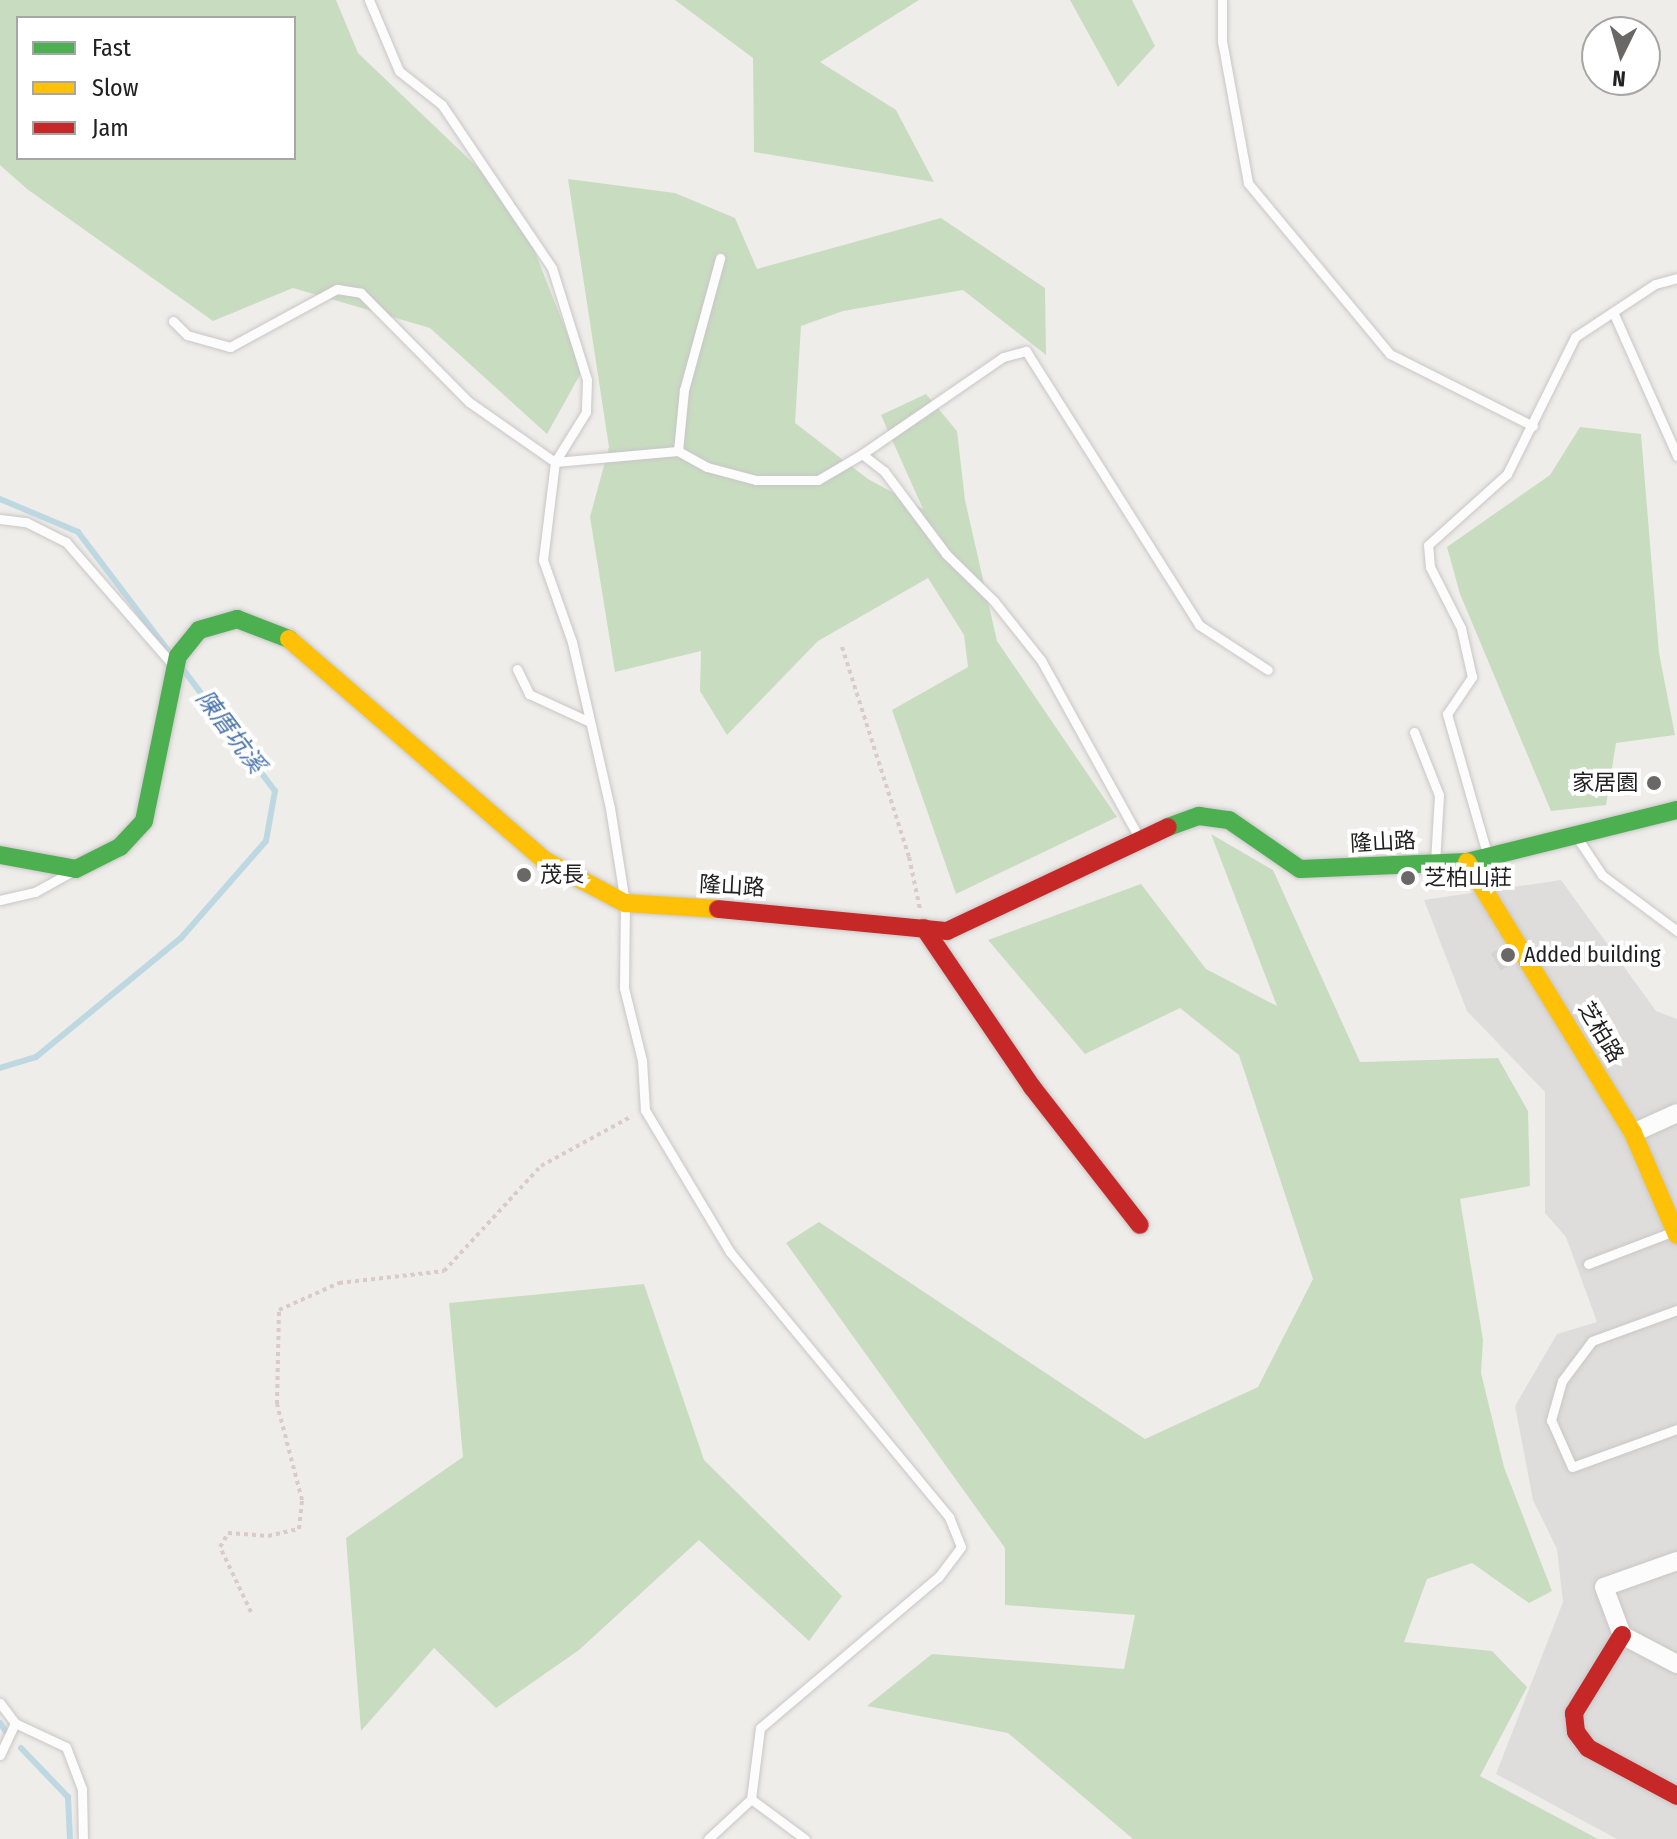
<!DOCTYPE html>
<html>
<head>
<meta charset="utf-8">
<style>
	body { margin:0 }
	#map { position:relative; width:1677px; height:1839px; overflow:hidden; background:#efedea; font-family:"Fira Sans Condensed","Noto Sans TC",sans-serif }
	div>[style] { position:absolute }
	.residential>* { inset:0; background:#dedddb }
	.forest>* { inset:0; background:#c8ddc0 }
	.stream>* { height:6px; margin:-3px; padding:0 3px; transform-origin:3px; border-radius:3px; background:#bed8e2 }
	.building>* { inset:0; background:#d6d3d1; transform-origin:0 0 }
	.path>* { height:4px; margin-top:-2px; transform-origin:0; background:repeating-linear-gradient(90deg,#d8cbc8 0 4px,transparent 0 8px) }
	.roads { filter:drop-shadow(0 0 2px #c8c7c6) drop-shadow(0 0 2px #c8c7c6) }
	.lane>* { height:9px; margin:-4.5px; padding:0 4.5px; transform-origin:4.5px; border-radius:4.5px; background:#fdfcfc }
	.street>* { height:18px; margin:-9px; padding:0 9px; transform-origin:9px; border-radius:9px; background:#fdfcfc }
	.fast>* { height:18px; margin:-9px; padding:0 9px; transform-origin:9px; border-radius:9px; background:#4caf50 }
	.slow>* { height:18px; margin:-9px; padding:0 9px; transform-origin:9px; border-radius:9px; background:#ffc107 }
	.jam>* { height:18px; margin:-9px; padding:0 9px; transform-origin:9px; border-radius:9px; background:#c62828 }
	.dots>* { width:22px; height:22px; translate:-50% -50%; box-sizing:border-box; border:4px solid #fff; border-radius:50% }
	span { translate:-50% -50%; white-space:nowrap; text-align:center; line-height:1.15; -webkit-text-stroke:8px #fff; paint-order:stroke }
	.poi-label { font-size:22px; color:#212121 }
	.right { translate:-100% -50%; text-align:right }
	.left { translate:0 -50%; text-align:left }
	.street-label { font-size:22px; color:#212121 }
	.water-label { font-size:24px; color:#4a74a9; font-style:italic }
	.legend { position:absolute; left:16px; top:16px; width:280px; height:144px; box-sizing:border-box; background:#fff; border:2px solid #a6a6a6; margin:0; padding:10px 14px; list-style:none; font-size:24px; color:#212121 }
	.legend li { display:flex; align-items:center; gap:16px; height:40px }
	.legend b { width:40px; border:2px solid #a6a6a6 }
	.north { position:absolute; left:1581px; top:16px; width:80px; height:80px; box-sizing:border-box; background:#fff; border:2px solid #a6a6a6; border-radius:50%; rotate:185deg; font-size:22px; font-weight:700; line-height:32px; text-align:center; color:#212121 }
	.north::after { content:''; display:block; margin:auto; width:28px; height:36px; background:#696867; clip-path:polygon(50% 0,100% 100%,50% 72%,0 100%) }
</style>
</head>
<body>
<div id="map">
	<div class="residential">
		<i style="clip-path:polygon(1561px 880px,1656px 1011px,1677px 1019px,1677px 1839px,1617px 1839px,1496px 1774px,1563px 1602px,1557px 1549px,1533px 1500px,1515px 1406px,1557px 1334px,1597px 1322px,1566px 1237px,1545px 1213px,1545px 1092px,1467px 1011px,1424px 900px)"></i>
	</div>
	<div class="forest">
		<i style="clip-path:polygon(evenodd,0 0,336px 0,358px 53px,516px 204px,582px 371px,547px 434px,430px 328px,293px 288px,213px 321px,27px 189px,0 165px,0 0,18px 18px,294px 18px,294px 158px,18px 158px,18px 18px)"></i>
		<i style="clip-path:polygon(675px 0,919px 0,820px 62px,896px 110px,934px 182px,754px 152px,753px 58px)"></i>
		<i style="clip-path:polygon(1070px 0,1132px 0,1155px 46px,1118px 87px)"></i>
		<i style="clip-path:polygon(568px 179px,675px 193px,735px 218px,757px 269px,941px 218px,1045px 288px,1046px 355px,963px 290px,843px 311px,801px 326px,795px 423px,868px 479px,923px 509px,881px 415px,926px 394px,957px 431px,965px 500px,997px 641px,1117px 817px,956px 894px,892px 710px,968px 667px,964px 635px,928px 578px,818px 641px,727px 735px,700px 691px,701px 651px,615px 672px,590px 517px,609px 447px)"></i>
		<i style="clip-path:polygon(1580px 427px,1641px 434px,1659px 653px,1675px 735px,1616px 743px,1606px 805px,1551px 811px,1460px 594px,1447px 547px,1550px 475px)"></i>
		<i style="clip-path:polygon(1211px 834px,1273px 870px,1360px 1062px,1498px 1058px,1528px 1111px,1530px 1186px,1460px 1199px,1483px 1340px,1481px 1373px,1504px 1467px,1552px 1591px,1529px 1603px,1472px 1563px,1427px 1579px,1404px 1642px,1492px 1651px,1527px 1687px,1480px 1776px,1598px 1839px,1133px 1839px,1008px 1733px,867px 1706px,932px 1654px,1124px 1669px,1135px 1615px,1005px 1605px,1005px 1548px,786px 1243px,819px 1222px,1145px 1439px,1258px 1387px,1313px 1279px,1239px 1055px,1180px 1008px,1085px 1054px,988px 940px,1141px 884px,1206px 969px,1277px 1006px)"></i>
		<i style="clip-path:polygon(644px 1284px,704px 1460px,842px 1596px,809px 1641px,699px 1540px,579px 1650px,496px 1708px,434px 1648px,361px 1731px,346px 1538px,463px 1457px,449px 1303px)"></i>
	</div>
	<div class="stream">
		<i style="left:0;top:499px;width:85px;rotate:22.9deg"></i>
		<i style="left:78px;top:532px;width:156px;rotate:52.8deg"></i>
		<i style="left:0;top:1068px;width:38px;rotate:-17deg"></i>
		<i style="left:36px;top:1057px;width:188px;rotate:-39.4deg"></i>
		<i style="left:181px;top:938px;width:129px;rotate:-48.8deg"></i>
		<i style="left:266px;top:841px;width:51px;rotate:-79.8deg"></i>
		<i style="left:275px;top:791px;width:154px;rotate:-127.1deg"></i>
		<i style="left:0;top:1723px;width:11px;rotate:56deg"></i>
		<i style="left:21px;top:1748px;width:68px;rotate:46.2deg"></i>
		<i style="left:68px;top:1797px;width:42px;rotate:87.3deg"></i>
	</div>
	<div class="building">
		<i style="left:1502px;top:947px;width:20px;height:13px;rotate:60deg"></i>
	</div>
	<div class="path">
		<i style="left:842px;top:647px;width:220px;rotate:72.3deg"></i>
		<i style="left:909px;top:857px;width:53px;rotate:78.1deg"></i>
		<i style="left:251px;top:1612px;width:72px;rotate:-115.5deg"></i>
		<i style="left:220px;top:1547px;width:16px;rotate:-60deg"></i>
		<i style="left:228px;top:1533px;width:40px;rotate:4.3deg"></i>
		<i style="left:268px;top:1536px;width:32px;rotate:-13deg"></i>
		<i style="left:299px;top:1529px;width:29px;rotate:-84deg"></i>
		<i style="left:302px;top:1500px;width:99px;rotate:-104.6deg"></i>
		<i style="left:277px;top:1404px;width:94px;rotate:-88.8deg"></i>
		<i style="left:279px;top:1310px;width:66px;rotate:-24.2deg"></i>
		<i style="left:339px;top:1283px;width:106px;rotate:-6.5deg"></i>
		<i style="left:444px;top:1271px;width:143px;rotate:-47.3deg"></i>
		<i style="left:541px;top:1166px;width:104px;rotate:-28.8deg"></i>
	</div>
	<div class="roads">
		<div class="lane">
			<i style="left:369px;top:0;width:77px;rotate:67.1deg"></i>
			<i style="left:399px;top:71px;width:55px;rotate:38.3deg"></i>
			<i style="left:442px;top:105px;width:197px;rotate:56deg"></i>
			<i style="left:552px;top:268px;width:117px;rotate:72.6deg"></i>
			<i style="left:587px;top:380px;width:32px;rotate:92deg"></i>
			<i style="left:586px;top:412px;width:59px;rotate:121.8deg"></i>
			<i style="left:555px;top:462px;width:99px;rotate:97deg"></i>
			<i style="left:543px;top:560px;width:87px;rotate:70.5deg"></i>
			<i style="left:572px;top:642px;width:170px;rotate:77.1deg"></i>
			<i style="left:610px;top:808px;width:96px;rotate:81deg"></i>
			<i style="left:625px;top:903px;width:85px;rotate:90.7deg"></i>
			<i style="left:624px;top:988px;width:74px;rotate:76deg"></i>
			<i style="left:642px;top:1060px;width:50px;rotate:86.6deg"></i>
			<i style="left:645px;top:1110px;width:165px;rotate:59.1deg"></i>
			<i style="left:730px;top:1252px;width:344px;rotate:50.4deg"></i>
			<i style="left:949px;top:1517px;width:32px;rotate:68deg"></i>
			<i style="left:961px;top:1547px;width:38px;rotate:127deg"></i>
			<i style="left:938px;top:1577px;width:233px;rotate:139.7deg"></i>
			<i style="left:760px;top:1728px;width:72px;rotate:97.2deg"></i>
			<i style="left:751px;top:1799px;width:67px;rotate:36.5deg"></i>
			<i style="left:1222px;top:0;width:41px;rotate:90deg"></i>
			<i style="left:1222px;top:41px;width:144px;rotate:79.6deg"></i>
			<i style="left:1248px;top:183px;width:222px;rotate:50.3deg"></i>
			<i style="left:1390px;top:354px;width:160px;rotate:26.7deg"></i>
			<i style="left:1613px;top:312px;width:158px;rotate:66deg"></i>
			<i style="left:173px;top:321px;width:20px;rotate:45deg"></i>
			<i style="left:187px;top:335px;width:45px;rotate:15.6deg"></i>
			<i style="left:230px;top:347px;width:122px;rotate:-28.5deg"></i>
			<i style="left:337px;top:289px;width:24px;rotate:9deg"></i>
			<i style="left:361px;top:293px;width:153px;rotate:45.3deg"></i>
			<i style="left:469px;top:402px;width:105px;rotate:34.9deg"></i>
			<i style="left:555px;top:462px;width:123px;rotate:-5.1deg"></i>
			<i style="left:678px;top:451px;width:33px;rotate:29deg"></i>
			<i style="left:707px;top:467px;width:51px;rotate:14.9deg"></i>
			<i style="left:756px;top:480px;width:62px"></i>
			<i style="left:818px;top:480px;width:51px;rotate:-30.6deg"></i>
			<i style="left:862px;top:454px;width:28px;rotate:38deg"></i>
			<i style="left:884px;top:471px;width:104px;rotate:53.2deg"></i>
			<i style="left:946px;top:554px;width:67px;rotate:44.4deg"></i>
			<i style="left:994px;top:601px;width:75px;rotate:51.5deg"></i>
			<i style="left:1041px;top:660px;width:199px;rotate:61.1deg"></i>
			<i style="left:678px;top:451px;width:61px;rotate:-84.4deg"></i>
			<i style="left:684px;top:390px;width:137px;rotate:-74.7deg"></i>
			<i style="left:862px;top:454px;width:171px;rotate:-34.5deg"></i>
			<i style="left:1003px;top:357px;width:24px;rotate:-15deg"></i>
			<i style="left:1026px;top:351px;width:324px;rotate:57.7deg"></i>
			<i style="left:1199px;top:625px;width:82px;rotate:33.1deg"></i>
			<i style="left:0;top:519px;width:26px;rotate:7deg"></i>
			<i style="left:26px;top:522px;width:45px;rotate:26.6deg"></i>
			<i style="left:66px;top:542px;width:162px;rotate:49deg"></i>
			<i style="left:517px;top:669px;width:28px;rotate:64deg"></i>
			<i style="left:529px;top:694px;width:67px;rotate:24.7deg"></i>
			<i style="left:1414px;top:732px;width:68px;rotate:68.4deg"></i>
			<i style="left:1439px;top:795px;width:68px;rotate:93.4deg"></i>
			<i style="left:1576px;top:836px;width:47px;rotate:56.3deg"></i>
			<i style="left:1602px;top:875px;width:94px;rotate:36.7deg"></i>
			<i style="left:1488px;top:857px;width:149px;rotate:-106deg"></i>
			<i style="left:1447px;top:714px;width:45px;rotate:-56deg"></i>
			<i style="left:1472px;top:677px;width:50px;rotate:-102.7deg"></i>
			<i style="left:1461px;top:628px;width:68px;rotate:-116.9deg"></i>
			<i style="left:1430px;top:567px;width:22px;rotate:-95deg"></i>
			<i style="left:1428px;top:545px;width:106px;rotate:-41.9deg"></i>
			<i style="left:1507px;top:474px;width:153px;rotate:-63.6deg"></i>
			<i style="left:1575px;top:337px;width:96px;rotate:-33.5deg"></i>
			<i style="left:1655px;top:284px;width:23px;rotate:-15deg"></i>
			<i style="left:0;top:900px;width:36px;rotate:-13deg"></i>
			<i style="left:35px;top:892px;width:41px;rotate:-29.1deg"></i>
			<i style="left:1588px;top:1264px;width:90px;rotate:-20.9deg"></i>
			<i style="left:1677px;top:1310px;width:90px;rotate:160deg"></i>
			<i style="left:1592px;top:1341px;width:50px;rotate:126.9deg"></i>
			<i style="left:1562px;top:1381px;width:41px;rotate:105.8deg"></i>
			<i style="left:1551px;top:1420px;width:51px;rotate:65.9deg"></i>
			<i style="left:1572px;top:1467px;width:112px;rotate:-19.9deg"></i>
			<i style="left:0;top:1703px;width:25px;rotate:53deg"></i>
			<i style="left:15px;top:1723px;width:56px;rotate:25.2deg"></i>
			<i style="left:66px;top:1747px;width:45px;rotate:69.1deg"></i>
			<i style="left:82px;top:1789px;width:50px;rotate:88.9deg"></i>
			<i style="left:0;top:1755px;width:35px;rotate:-65deg"></i>
			<i style="left:708px;top:1839px;width:59px;rotate:-42.9deg"></i>
		</div>
		<div class="street">
			<i style="left:1633px;top:1133px;width:48px;rotate:-24.4deg"></i>
			<i style="left:1677px;top:1561px;width:77px;rotate:160.4deg"></i>
			<i style="left:1604px;top:1587px;width:51px;rotate:69.4deg"></i>
			<i style="left:1622px;top:1635px;width:62px;rotate:27.8deg"></i>
		</div>
		<div class="fast">
			<i style="left:1168px;top:827px;width:33px;rotate:-20deg"></i>
			<i style="left:1199px;top:816px;width:30px;rotate:8deg"></i>
			<i style="left:1229px;top:820px;width:86px;rotate:34.6deg"></i>
			<i style="left:1300px;top:869px;width:167px;rotate:-2.4deg"></i>
			<i style="left:1467px;top:862px;width:216px;rotate:-13.9deg"></i>
			<i style="left:0;top:855px;width:77px;rotate:10.4deg"></i>
			<i style="left:76px;top:869px;width:49px;rotate:-26.6deg"></i>
			<i style="left:120px;top:847px;width:35px;rotate:-47deg"></i>
			<i style="left:144px;top:821px;width:168px;rotate:-78.4deg"></i>
			<i style="left:178px;top:656px;width:33px;rotate:-51deg"></i>
			<i style="left:199px;top:630px;width:40px;rotate:-16deg"></i>
			<i style="left:237px;top:619px;width:56px;rotate:21deg"></i>
		</div>
		<div class="slow">
			<i style="left:289px;top:639px;width:337px;rotate:40.9deg"></i>
			<i style="left:544px;top:860px;width:92px;rotate:28deg"></i>
			<i style="left:625px;top:903px;width:93px;rotate:3.7deg"></i>
			<i style="left:1467px;top:862px;width:318px;rotate:58.5deg"></i>
			<i style="left:1633px;top:1133px;width:111px;rotate:66.7deg"></i>
		</div>
		<div class="jam">
			<i style="left:718px;top:909px;width:230px;rotate:5.5deg"></i>
			<i style="left:947px;top:931px;width:244px;rotate:-25.2deg"></i>
			<i style="left:924px;top:928px;width:192px;rotate:55.8deg"></i>
			<i style="left:1032px;top:1087px;width:175px;rotate:52deg"></i>
			<i style="left:1622px;top:1635px;width:92px;rotate:121.6deg"></i>
			<i style="left:1574px;top:1713px;width:19px;rotate:84deg"></i>
			<i style="left:1576px;top:1732px;width:20px;rotate:53deg"></i>
			<i style="left:1588px;top:1748px;width:101px;rotate:28.3deg"></i>
		</div>
	</div>
	<div class="dots">
		<i style="left:1654px;top:783px;background:#696867"></i>
		<i style="left:524px;top:875px;background:#696867"></i>
		<i style="left:1408px;top:878px;background:#696867"></i>
		<i style="left:1508px;top:955px;background:#696867"></i>
	</div>
	<div class="poi-label">
		<span class="right" style="left:1638px;top:783px">家居園</span>
		<span class="left" style="left:540px;top:875px">茂長</span>
		<span class="left" style="left:1424px;top:878px">芝柏山莊</span>
		<span class="left" style="left:1524px;top:955px">Added building</span>
	</div>
	<div class="street-label">
		<span style="left:1383px;top:842px;rotate:-3deg">隆山路</span>
		<span style="left:732px;top:886px;rotate:3deg">隆山路</span>
		<span style="left:1601px;top:1032px;rotate:59deg">芝柏路</span>
	</div>
	<div class="water-label">
		<span style="left:230px;top:732px;rotate:53deg">陳厝坑溪</span>
	</div>
	<ul class="legend">
	<li><b style="height:10px;background:#4caf50"></b>Fast</li>
	<li><b style="height:10px;background:#ffc107"></b>Slow</li>
	<li><b style="height:10px;background:#c62828"></b>Jam</li>
	</ul>
	<div class="north">N</div>
</div>
</body>
</html>
